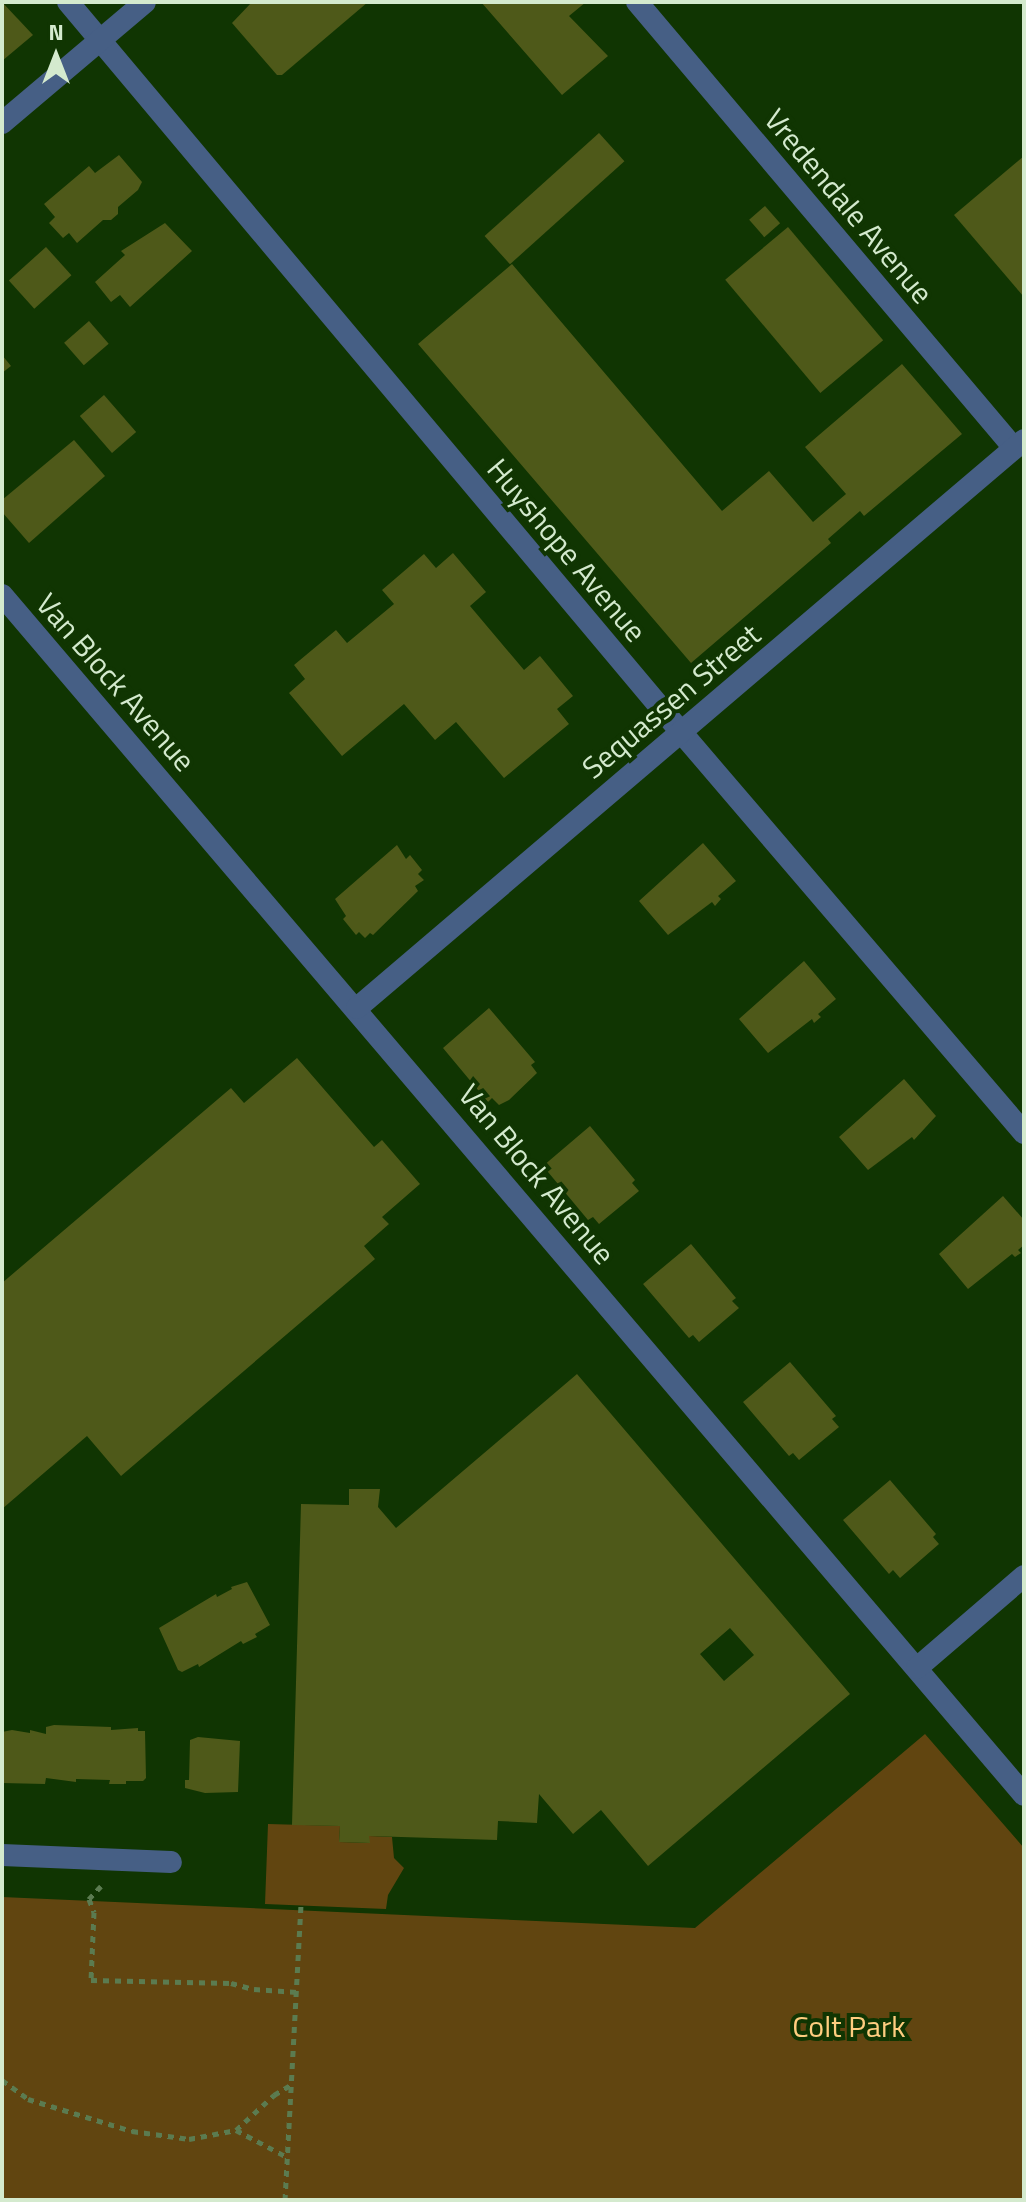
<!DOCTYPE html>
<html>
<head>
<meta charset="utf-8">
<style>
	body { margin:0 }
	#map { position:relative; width:1026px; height:2202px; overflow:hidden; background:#103502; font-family:"Titillium Web",sans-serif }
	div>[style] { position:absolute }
	.green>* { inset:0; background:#614510 }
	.building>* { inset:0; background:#4e5919; transform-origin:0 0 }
	.path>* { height:5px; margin-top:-2.5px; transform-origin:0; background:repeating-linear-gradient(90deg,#5b7b50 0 6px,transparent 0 12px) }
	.minor>* { height:22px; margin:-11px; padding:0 11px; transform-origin:11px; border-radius:11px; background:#465f85 }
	span { translate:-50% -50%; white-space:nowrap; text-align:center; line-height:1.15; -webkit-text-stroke:8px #103502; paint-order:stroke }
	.street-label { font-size:30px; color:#d4eace }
	.park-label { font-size:30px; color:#fecd7f }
	.frame { position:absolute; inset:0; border:4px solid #d4eace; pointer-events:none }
	.north { position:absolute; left:16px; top:16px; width:80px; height:80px; -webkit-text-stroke:6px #103502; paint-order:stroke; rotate:0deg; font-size:22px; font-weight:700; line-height:32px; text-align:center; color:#d4eace }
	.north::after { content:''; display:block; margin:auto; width:28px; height:36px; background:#d4eace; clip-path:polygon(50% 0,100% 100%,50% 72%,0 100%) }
</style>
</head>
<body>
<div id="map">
	<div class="green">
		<i style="clip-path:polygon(925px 1734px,1024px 1848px,1024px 2200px,2px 2200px,2px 1897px,695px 1928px)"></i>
		<i style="clip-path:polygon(268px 1824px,340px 1826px,339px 1842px,369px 1843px,369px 1836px,392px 1837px,394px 1858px,404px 1868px,388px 1895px,386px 1909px,265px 1904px)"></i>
	</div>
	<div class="building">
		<i style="clip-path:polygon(2px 2px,33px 35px,2px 61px)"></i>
		<i style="clip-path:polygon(252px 2px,368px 2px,282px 75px,277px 75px,232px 23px)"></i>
		<i style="clip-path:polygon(481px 2px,586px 2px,569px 16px,608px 56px,562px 95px)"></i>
		<i style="left:599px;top:133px;width:38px;height:154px;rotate:48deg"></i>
		<i style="clip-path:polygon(119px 155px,142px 182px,138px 190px,118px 207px,118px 214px,111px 220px,103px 220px,77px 243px,69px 233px,63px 238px,49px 223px,55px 217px,44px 204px,89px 166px,95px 173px)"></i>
		<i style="clip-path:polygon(1024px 156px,1024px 297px,954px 215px)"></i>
		<i style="left:765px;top:206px;width:23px;height:21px;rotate:49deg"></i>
		<i style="clip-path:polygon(165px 223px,192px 251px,130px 307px,120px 295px,111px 302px,95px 282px,125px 255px,121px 251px)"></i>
		<i style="left:788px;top:227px;width:148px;height:82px;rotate:50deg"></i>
		<i style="left:46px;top:247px;width:38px;height:50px;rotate:48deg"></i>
		<i style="clip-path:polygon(512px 264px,722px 511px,769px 471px,813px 522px,846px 494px,805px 447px,902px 364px,962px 434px,864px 516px,860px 511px,828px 539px,831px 543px,691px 663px,418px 344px)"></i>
		<i style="left:89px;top:321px;width:30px;height:33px;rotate:49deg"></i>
		<i style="clip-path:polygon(2px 355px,11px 366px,2px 373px)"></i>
		<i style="left:104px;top:395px;width:49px;height:32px;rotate:49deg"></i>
		<i style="clip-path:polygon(74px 440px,105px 476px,29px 543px,2px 512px,2px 500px)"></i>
		<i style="clip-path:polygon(453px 553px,486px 592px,470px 606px,524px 670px,540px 656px,573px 696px,557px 709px,569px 724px,504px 778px,456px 722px,435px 740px,404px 704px,342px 756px,289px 693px,305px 679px,294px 665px,336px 630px,347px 643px,394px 604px,382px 590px,424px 554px,436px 568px)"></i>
		<i style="clip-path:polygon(703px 843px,736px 881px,718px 896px,721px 899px,715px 906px,712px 902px,668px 935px,639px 901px)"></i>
		<i style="clip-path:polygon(397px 845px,406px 859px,410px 855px,422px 870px,418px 874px,424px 880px,415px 886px,418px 891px,373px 935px,370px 933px,365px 938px,359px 932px,356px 935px,343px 919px,346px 916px,335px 899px)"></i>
		<i style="clip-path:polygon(804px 961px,836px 999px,818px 1014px,821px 1017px,814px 1023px,812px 1019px,768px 1053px,739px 1019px)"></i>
		<i style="clip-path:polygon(489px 1008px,535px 1062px,531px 1065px,537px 1073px,509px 1100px,499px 1105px,492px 1098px,488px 1102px,443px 1048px)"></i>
		<i style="clip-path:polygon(297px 1058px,374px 1147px,382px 1140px,420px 1184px,382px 1217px,389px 1224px,364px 1246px,375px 1259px,121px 1476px,87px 1436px,2px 1509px,2px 1283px,231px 1088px,244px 1103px)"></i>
		<i style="clip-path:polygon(904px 1079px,936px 1116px,914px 1140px,912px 1137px,868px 1170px,839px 1137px)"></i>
		<i style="clip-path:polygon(590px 1126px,635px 1180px,632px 1183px,639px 1191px,599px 1224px,593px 1217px,588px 1220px,543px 1166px)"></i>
		<i style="clip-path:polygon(1003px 1196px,1024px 1220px,1024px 1245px,1018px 1250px,1021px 1253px,1015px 1257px,1012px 1254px,968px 1289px,939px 1254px)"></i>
		<i style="clip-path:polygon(691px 1244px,736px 1298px,732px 1301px,739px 1308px,699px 1342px,693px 1335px,689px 1338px,643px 1284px)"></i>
		<i style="clip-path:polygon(790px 1362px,836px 1416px,832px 1419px,839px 1427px,799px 1460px,793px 1453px,789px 1456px,743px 1402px)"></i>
		<i style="clip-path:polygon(evenodd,577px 1374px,850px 1694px,648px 1866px,601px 1810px,573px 1834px,539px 1794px,537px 1823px,498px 1821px,497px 1840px,369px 1836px,370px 1843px,339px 1842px,340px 1826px,292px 1825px,301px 1504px,349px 1505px,349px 1489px,380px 1489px,378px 1507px,396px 1528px,577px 1374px,730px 1628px,754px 1655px,724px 1681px,700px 1654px,730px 1628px)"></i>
		<i style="clip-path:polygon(890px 1480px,936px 1534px,933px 1537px,939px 1544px,900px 1578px,893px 1570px,889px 1574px,843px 1520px)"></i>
		<i style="clip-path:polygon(247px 1582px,270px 1625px,255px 1634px,257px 1637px,243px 1644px,241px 1641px,199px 1667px,198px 1664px,182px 1672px,178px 1670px,159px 1628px,216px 1594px,217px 1597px,232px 1589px,231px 1587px)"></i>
		<i style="clip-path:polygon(54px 1725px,111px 1727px,111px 1730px,138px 1728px,138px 1731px,145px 1731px,146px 1778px,143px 1781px,126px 1781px,126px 1784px,109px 1784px,110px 1780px,76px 1779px,76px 1782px,46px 1778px,45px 1784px,2px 1783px,2px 1732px,12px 1730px,30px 1733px,30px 1730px,46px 1734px,46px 1727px)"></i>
		<i style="clip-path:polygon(198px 1737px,240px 1741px,238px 1792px,205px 1793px,185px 1788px,185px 1780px,189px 1780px,190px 1740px)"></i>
	</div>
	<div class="path">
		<i style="left:101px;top:1886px;width:18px;rotate:133deg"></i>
		<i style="left:89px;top:1899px;width:14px;rotate:69deg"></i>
		<i style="left:94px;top:1912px;width:68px;rotate:92.5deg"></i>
		<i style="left:91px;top:1980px;width:140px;rotate:1.2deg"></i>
		<i style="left:231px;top:1983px;width:24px;rotate:15deg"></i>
		<i style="left:254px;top:1989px;width:43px;rotate:4deg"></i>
		<i style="left:2px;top:2080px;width:32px;rotate:36deg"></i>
		<i style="left:28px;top:2099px;width:109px;rotate:17.1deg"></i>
		<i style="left:132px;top:2131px;width:58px;rotate:8deg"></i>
		<i style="left:189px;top:2139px;width:48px;rotate:-10.8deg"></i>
		<i style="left:236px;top:2130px;width:58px;rotate:27.9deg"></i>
		<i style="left:236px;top:2130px;width:52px;rotate:-42.6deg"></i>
		<i style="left:274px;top:2095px;width:21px;rotate:-31deg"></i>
		<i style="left:285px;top:2200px;width:299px;rotate:-86.9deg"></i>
	</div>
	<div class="minor">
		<i style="left:68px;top:2px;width:953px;rotate:49.98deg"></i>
		<i style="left:681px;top:732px;width:528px;rotate:49.46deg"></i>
		<i style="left:637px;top:2px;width:584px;rotate:49.79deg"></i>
		<i style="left:2px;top:123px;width:187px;rotate:-40.2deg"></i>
		<i style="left:2px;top:595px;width:1576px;rotate:49.58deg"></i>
		<i style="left:357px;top:1008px;width:876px;rotate:-40.42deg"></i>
		<i style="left:917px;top:1668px;width:141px;rotate:-40.7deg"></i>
		<i style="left:2px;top:1855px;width:169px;rotate:2.4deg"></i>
	</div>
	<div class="street-label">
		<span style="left:849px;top:206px;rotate:50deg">Vredendale Avenue</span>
		<span style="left:567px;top:550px;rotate:50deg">Huyshope Avenue</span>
		<span style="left:116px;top:682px;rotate:49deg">Van Block Avenue</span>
		<span style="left:671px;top:701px;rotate:-40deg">Sequassen Street</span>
		<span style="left:537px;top:1174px;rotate:50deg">Van Block Avenue</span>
	</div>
	<div class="park-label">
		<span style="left:849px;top:2026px">Colt Park</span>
	</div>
	<div class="frame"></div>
	<div class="north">N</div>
</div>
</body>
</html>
